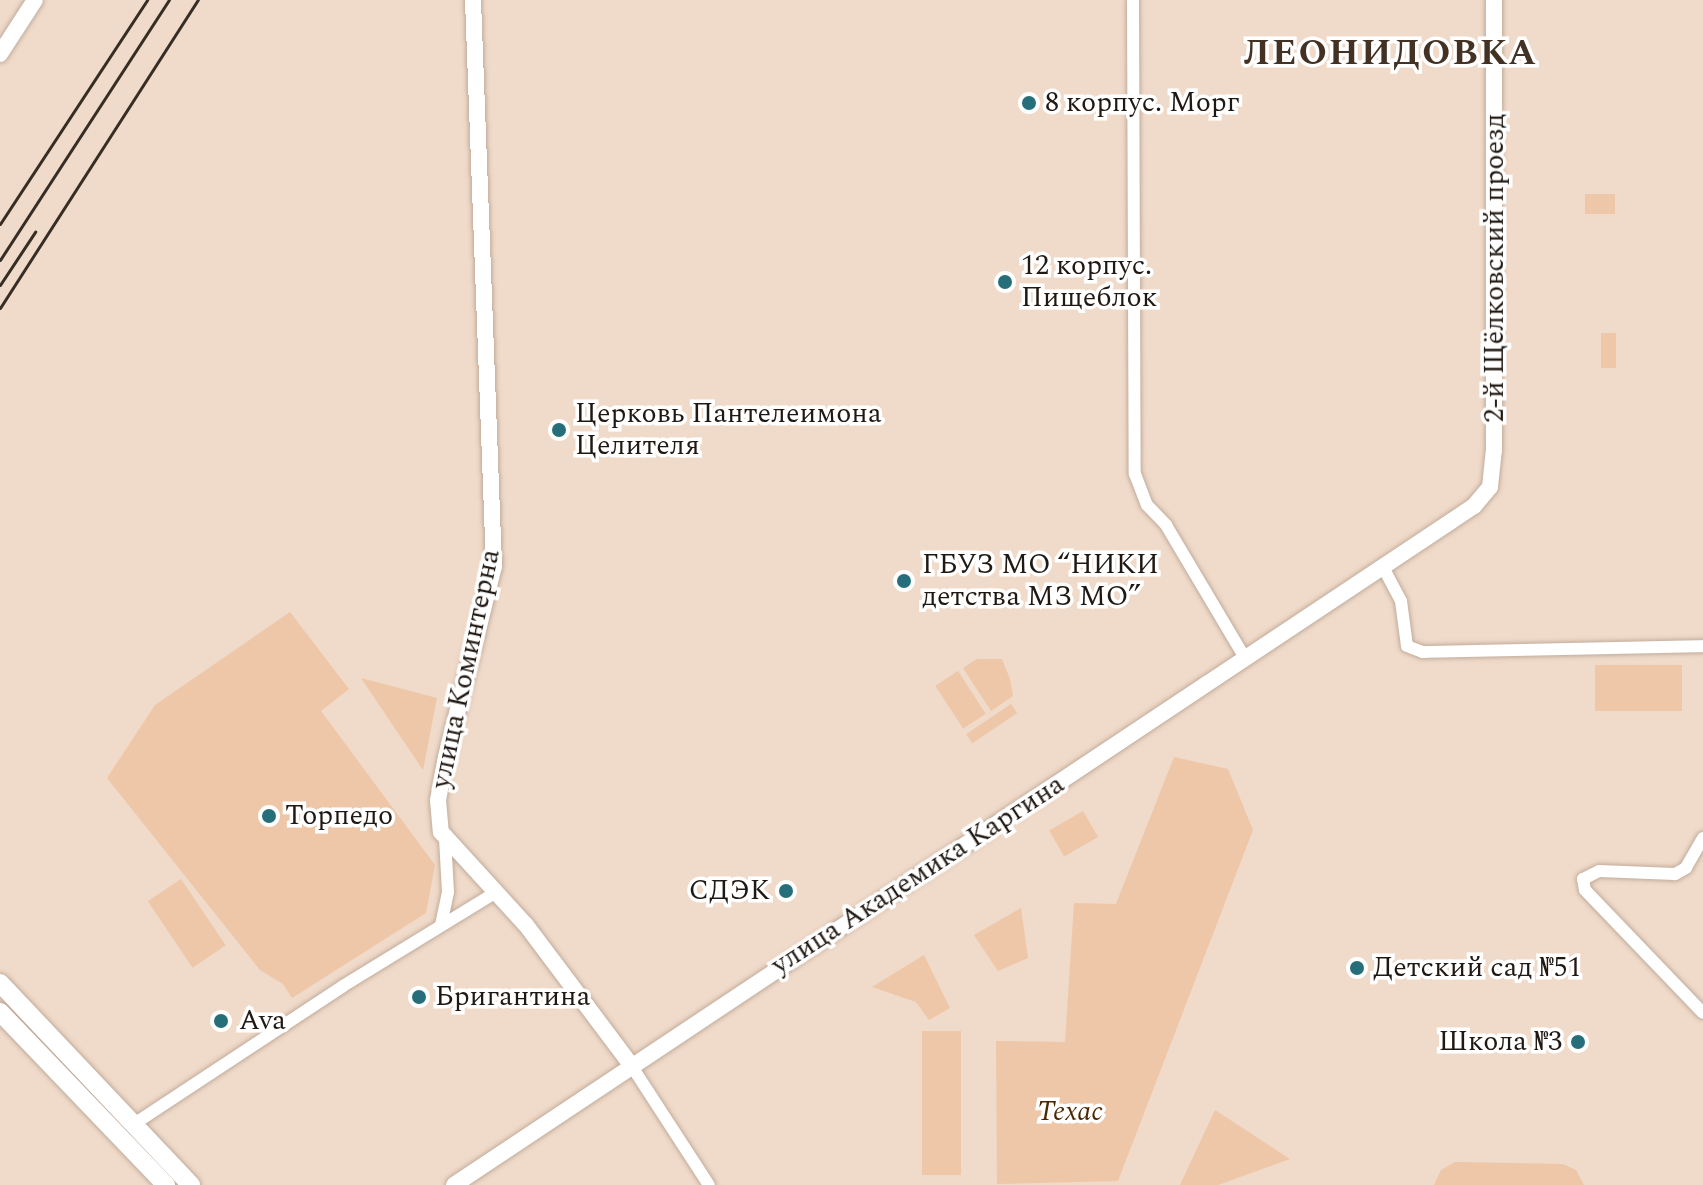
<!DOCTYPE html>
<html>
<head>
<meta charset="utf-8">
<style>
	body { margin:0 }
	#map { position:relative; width:1703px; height:1185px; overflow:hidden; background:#f0dac9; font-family:Spectral,serif }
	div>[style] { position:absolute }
	.green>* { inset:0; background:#edc7a8; transform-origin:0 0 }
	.roads { filter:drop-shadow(0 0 2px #c1ac9c) drop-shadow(0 0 2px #c1ac9c) }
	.minor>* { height:12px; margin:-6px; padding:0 6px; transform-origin:6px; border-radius:6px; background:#fff }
	.tertiary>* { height:16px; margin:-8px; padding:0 8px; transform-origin:8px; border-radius:8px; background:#fff }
	.secondary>* { height:18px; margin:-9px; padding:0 9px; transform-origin:9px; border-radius:9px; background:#fff }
	.rail>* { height:3px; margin:-1.5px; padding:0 1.5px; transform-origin:1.5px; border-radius:1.5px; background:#362d25 }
	.dots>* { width:22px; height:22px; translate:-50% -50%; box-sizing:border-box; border:4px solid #fff; border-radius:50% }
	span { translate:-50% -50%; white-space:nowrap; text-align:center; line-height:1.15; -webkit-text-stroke:7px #fff; paint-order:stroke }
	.poi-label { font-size:28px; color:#201812 }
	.left { translate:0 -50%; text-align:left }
	.right { translate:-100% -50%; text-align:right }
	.street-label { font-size:28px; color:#201812 }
	.park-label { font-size:28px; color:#4c2702; font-style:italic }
	.district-label { font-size:36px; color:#433224; font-weight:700; letter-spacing:2px }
</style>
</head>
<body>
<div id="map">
	<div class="green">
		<i style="left:1585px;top:194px;width:30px;height:20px"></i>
		<i style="left:1601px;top:333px;width:15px;height:35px"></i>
		<i style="clip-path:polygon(290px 612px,349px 689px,321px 711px,435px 865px,426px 913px,292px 998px,283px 984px,260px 970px,107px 778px,155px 705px)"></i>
		<i style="clip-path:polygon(977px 659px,1002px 659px,1010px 679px,1013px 696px,991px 711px,963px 668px)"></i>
		<i style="left:1595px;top:665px;width:87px;height:46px"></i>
		<i style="left:958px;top:671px;width:51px;height:27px;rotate:57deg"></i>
		<i style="clip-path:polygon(361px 678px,437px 698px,423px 770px)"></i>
		<i style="left:1011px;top:704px;width:11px;height:54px;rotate:56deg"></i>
		<i style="clip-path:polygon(1174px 757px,1228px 769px,1253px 830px,1118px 1181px,997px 1184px,996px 1041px,1065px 1042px,1074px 903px,1116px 904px)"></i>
		<i style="left:1083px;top:811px;width:30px;height:39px;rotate:60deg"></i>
		<i style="left:181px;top:879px;width:80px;height:40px;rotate:56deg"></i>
		<i style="clip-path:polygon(1021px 908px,1028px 958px,998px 971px,974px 935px)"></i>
		<i style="clip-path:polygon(924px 955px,950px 1008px,929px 1020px,916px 1002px,872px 987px)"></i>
		<i style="left:922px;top:1031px;width:39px;height:144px"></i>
		<i style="clip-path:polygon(1215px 1110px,1290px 1159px,1218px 1185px,1180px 1185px)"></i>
		<i style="clip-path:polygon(1455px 1162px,1563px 1164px,1576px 1170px,1584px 1185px,1434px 1185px,1441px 1170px)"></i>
	</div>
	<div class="roads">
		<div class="minor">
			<i style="left:1133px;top:0;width:474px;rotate:89.8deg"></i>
			<i style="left:1135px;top:474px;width:33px;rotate:69deg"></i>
			<i style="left:1147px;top:505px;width:28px;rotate:46deg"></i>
			<i style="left:1166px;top:525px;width:155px;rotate:59.3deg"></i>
			<i style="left:1384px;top:569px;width:36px;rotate:62deg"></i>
			<i style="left:1401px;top:601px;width:45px;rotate:82.4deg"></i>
			<i style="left:1407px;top:646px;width:17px;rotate:21deg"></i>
			<i style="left:1423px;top:652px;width:280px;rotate:-1.2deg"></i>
			<i style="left:1703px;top:838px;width:34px;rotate:120deg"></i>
			<i style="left:1686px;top:868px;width:13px;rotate:151deg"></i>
			<i style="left:1675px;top:874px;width:76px;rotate:-177.7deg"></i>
			<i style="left:1599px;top:871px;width:18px;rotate:153deg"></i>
			<i style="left:1583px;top:879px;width:11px;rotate:80deg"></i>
			<i style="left:1585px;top:890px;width:170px;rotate:46.2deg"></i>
			<i style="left:441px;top:925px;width:34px;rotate:-78deg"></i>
			<i style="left:448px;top:892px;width:53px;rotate:-93.2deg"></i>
			<i style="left:631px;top:1065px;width:143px;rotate:57deg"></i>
			<i style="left:134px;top:1124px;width:250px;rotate:-33.4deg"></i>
			<i style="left:343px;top:986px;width:176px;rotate:-31.5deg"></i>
		</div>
		<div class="tertiary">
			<i style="left:473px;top:0;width:566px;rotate:87.88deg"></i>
			<i style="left:494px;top:566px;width:197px;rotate:104.1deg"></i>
			<i style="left:446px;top:757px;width:44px;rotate:100.5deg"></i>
			<i style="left:438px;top:800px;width:32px;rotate:85deg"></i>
			<i style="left:441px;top:832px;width:126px;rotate:47.6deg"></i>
			<i style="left:526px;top:925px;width:175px;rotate:53.1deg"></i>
			<i style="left:0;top:54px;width:64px;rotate:-57.1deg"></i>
			<i style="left:454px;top:1185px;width:1225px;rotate:-33.65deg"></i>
			<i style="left:1474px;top:506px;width:25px;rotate:-50deg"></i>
			<i style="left:1490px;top:487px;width:37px;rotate:-84deg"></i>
			<i style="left:1494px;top:450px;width:450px;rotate:-90deg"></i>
		</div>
		<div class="secondary">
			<i style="left:0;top:983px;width:278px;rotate:46.6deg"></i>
			<i style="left:0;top:1012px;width:240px;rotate:46.2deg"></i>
		</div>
	</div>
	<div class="rail">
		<i style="left:0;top:224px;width:268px;rotate:-56.7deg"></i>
		<i style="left:0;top:260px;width:310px;rotate:-57deg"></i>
		<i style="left:0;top:285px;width:64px;rotate:-56.6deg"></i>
		<i style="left:0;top:308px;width:366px;rotate:-57.3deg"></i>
	</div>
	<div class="dots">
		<i style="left:1029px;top:103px;background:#266e7a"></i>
		<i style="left:1005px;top:282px;background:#266e7a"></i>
		<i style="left:559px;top:430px;background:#266e7a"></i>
		<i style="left:904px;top:581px;background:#266e7a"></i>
		<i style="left:269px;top:816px;background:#266e7a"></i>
		<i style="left:786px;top:891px;background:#266e7a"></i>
		<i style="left:1357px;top:968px;background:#266e7a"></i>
		<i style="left:419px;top:997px;background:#266e7a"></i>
		<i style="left:221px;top:1021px;background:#266e7a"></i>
		<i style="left:1578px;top:1042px;background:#266e7a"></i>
	</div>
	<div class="poi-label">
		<span class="left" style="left:1045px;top:103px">8 корпус. Морг</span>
		<span class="left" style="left:1021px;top:282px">12 корпус.<br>Пищеблок</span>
		<span class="left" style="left:575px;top:430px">Церковь Пантелеимона<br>Целителя</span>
		<span class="left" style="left:922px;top:581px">ГБУЗ МО “НИКИ<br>детства МЗ МО”</span>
		<span class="left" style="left:285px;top:816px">Торпедо</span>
		<span class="right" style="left:770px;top:891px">СДЭК</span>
		<span class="left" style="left:1373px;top:968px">Детский сад №51</span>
		<span class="left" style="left:435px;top:997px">Бригантина</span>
		<span class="left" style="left:239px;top:1021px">Ava</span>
		<span class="right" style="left:1562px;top:1042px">Школа №3</span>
	</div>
	<div class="street-label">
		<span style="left:1495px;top:268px;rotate:-90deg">2-й Щёлковский проезд</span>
		<span style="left:466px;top:669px;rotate:-78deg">улица Коминтерна</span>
		<span style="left:918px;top:875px;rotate:-33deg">улица Академика Каргина</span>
	</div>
	<div class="park-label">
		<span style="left:1070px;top:1112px">Техас</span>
	</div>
	<div class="district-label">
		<span style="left:1391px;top:54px">ЛЕОНИДОВКА</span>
	</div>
</div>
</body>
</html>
